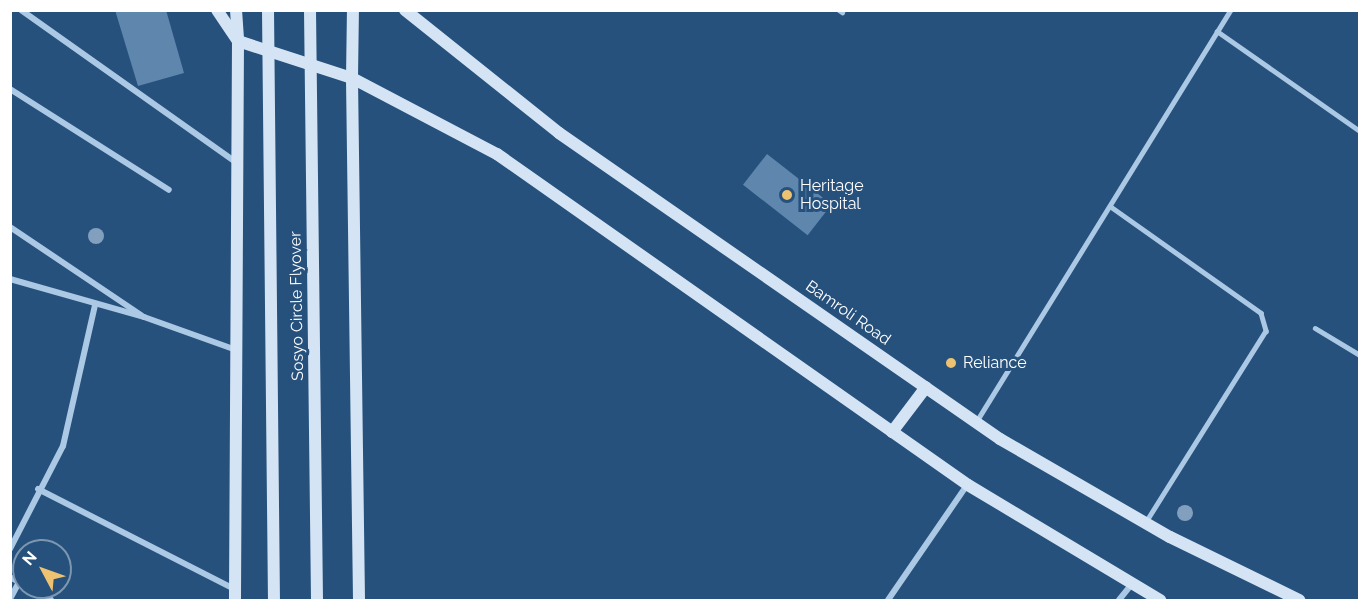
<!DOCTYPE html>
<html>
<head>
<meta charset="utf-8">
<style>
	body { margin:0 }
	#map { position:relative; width:1370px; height:611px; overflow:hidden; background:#26517c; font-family:Raleway,sans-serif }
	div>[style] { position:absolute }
	.building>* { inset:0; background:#5f86ad; transform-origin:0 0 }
	.lane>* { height:4.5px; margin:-2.25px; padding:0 2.25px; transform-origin:2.25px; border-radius:2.25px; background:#abc8e4 }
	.street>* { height:6px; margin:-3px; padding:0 3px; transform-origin:3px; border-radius:3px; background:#abc8e4 }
	.secondary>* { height:12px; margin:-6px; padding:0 6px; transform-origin:6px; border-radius:6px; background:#d4e4f4 }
	.secondary-bridge>* { height:12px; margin:-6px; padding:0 6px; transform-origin:6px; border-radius:6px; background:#d4e4f4 }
	.trees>* { width:16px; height:16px; margin:-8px; border-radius:50%; background:#82a0be }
	.dots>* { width:16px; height:16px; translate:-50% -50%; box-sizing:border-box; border:3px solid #26517c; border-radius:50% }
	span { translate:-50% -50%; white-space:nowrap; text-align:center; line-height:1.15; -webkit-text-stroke:6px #26517c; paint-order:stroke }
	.poi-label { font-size:16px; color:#fff }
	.left { translate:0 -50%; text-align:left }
	.street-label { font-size:16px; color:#fff }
	.frame { position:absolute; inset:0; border:12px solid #fff; pointer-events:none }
	.north { position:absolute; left:12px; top:539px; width:60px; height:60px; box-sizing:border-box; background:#26517c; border:2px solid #7d97b0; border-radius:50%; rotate:311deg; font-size:16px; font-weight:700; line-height:24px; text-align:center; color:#fff }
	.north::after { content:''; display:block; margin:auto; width:21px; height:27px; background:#edc271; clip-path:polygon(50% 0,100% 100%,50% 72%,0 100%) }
</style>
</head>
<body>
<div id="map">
	<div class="building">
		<i style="clip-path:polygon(115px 10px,166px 10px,184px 73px,138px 86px)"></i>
		<i style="left:767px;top:154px;width:82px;height:39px;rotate:38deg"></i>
	</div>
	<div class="lane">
		<i style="left:839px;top:10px;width:4px;rotate:34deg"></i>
		<i style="left:1217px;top:31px;width:174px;rotate:35deg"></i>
		<i style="left:1110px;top:206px;width:185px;rotate:35.3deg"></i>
		<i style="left:1261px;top:313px;width:19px;rotate:74deg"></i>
		<i style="left:1266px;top:331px;width:226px;rotate:122.1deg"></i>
		<i style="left:1315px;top:328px;width:52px;rotate:31deg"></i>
		<i style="left:976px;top:422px;width:484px;rotate:-58.3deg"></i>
	</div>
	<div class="street">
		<i style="left:21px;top:10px;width:263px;rotate:35.3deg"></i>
		<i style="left:10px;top:89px;width:188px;rotate:32.4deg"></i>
		<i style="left:10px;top:227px;width:158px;rotate:33.9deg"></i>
		<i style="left:10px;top:279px;width:139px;rotate:15.8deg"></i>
		<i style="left:144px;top:317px;width:98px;rotate:19.7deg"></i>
		<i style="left:38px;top:489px;width:220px;rotate:27deg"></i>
		<i style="left:10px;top:549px;width:116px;rotate:-62.8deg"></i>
		<i style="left:63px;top:446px;width:145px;rotate:-77.2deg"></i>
		<i style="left:10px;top:577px;width:16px;rotate:30deg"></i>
		<i style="left:28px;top:587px;width:26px;rotate:29deg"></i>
		<i style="left:10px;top:599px;width:19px;rotate:-62deg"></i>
		<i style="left:888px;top:600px;width:140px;rotate:-55.5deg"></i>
		<i style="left:1119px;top:600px;width:19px;rotate:-51deg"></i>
	</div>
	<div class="secondary">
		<i style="left:217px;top:10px;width:37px;rotate:56deg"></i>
		<i style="left:238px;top:41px;width:559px;rotate:90.31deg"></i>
		<i style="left:236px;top:10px;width:31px;rotate:86deg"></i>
		<i style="left:238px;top:41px;width:120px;rotate:18deg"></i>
		<i style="left:352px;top:78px;width:68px;rotate:-89.2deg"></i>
		<i style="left:405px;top:10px;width:197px;rotate:38.6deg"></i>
		<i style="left:559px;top:133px;width:537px;rotate:34.76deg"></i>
		<i style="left:1000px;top:439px;width:196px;rotate:30deg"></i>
		<i style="left:1170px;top:537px;width:144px;rotate:26deg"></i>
		<i style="left:892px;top:432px;width:56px;rotate:-52.9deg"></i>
		<i style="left:359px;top:600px;width:522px;rotate:-90.77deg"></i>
		<i style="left:352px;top:78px;width:164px;rotate:27.7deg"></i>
		<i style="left:497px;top:154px;width:576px;rotate:35.1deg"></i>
		<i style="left:968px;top:485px;width:224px;rotate:30.9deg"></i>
	</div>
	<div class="secondary-bridge">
		<i style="left:268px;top:10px;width:590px;rotate:89.42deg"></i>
		<i style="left:310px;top:10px;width:590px;rotate:89.32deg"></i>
	</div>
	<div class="trees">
		<i style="left:96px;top:236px"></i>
		<i style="left:1185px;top:513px"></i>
	</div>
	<div class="dots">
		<i style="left:787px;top:195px;background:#edc271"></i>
		<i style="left:951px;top:363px;background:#edc271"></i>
	</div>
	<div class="poi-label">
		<span class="left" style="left:800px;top:195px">Heritage<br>Hospital</span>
		<span class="left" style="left:963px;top:363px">Reliance</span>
	</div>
	<div class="street-label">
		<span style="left:297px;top:306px;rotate:-91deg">Sosyo Circle Flyover</span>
		<span style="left:848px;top:313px;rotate:35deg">Bamroli Road</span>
	</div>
	<div class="frame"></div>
	<div class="north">N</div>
</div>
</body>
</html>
